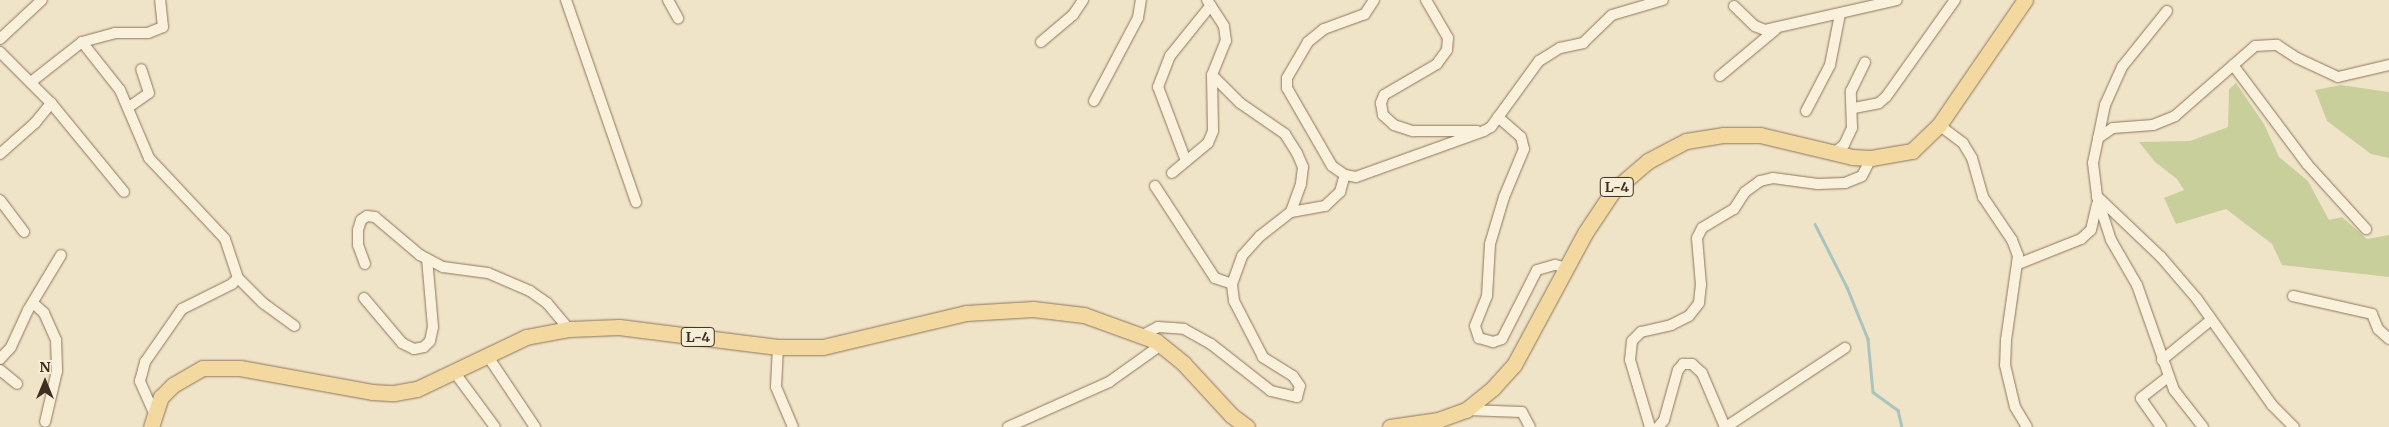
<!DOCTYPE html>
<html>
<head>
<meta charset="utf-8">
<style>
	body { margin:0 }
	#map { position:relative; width:2389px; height:427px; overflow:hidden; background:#f0e4c8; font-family:Merriweather,serif }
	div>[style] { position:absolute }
	.green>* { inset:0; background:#c9cf9b }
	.stream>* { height:2.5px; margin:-1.25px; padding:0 1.25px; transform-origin:1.25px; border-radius:1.25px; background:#a9c4bc }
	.roads { filter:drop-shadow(0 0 1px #8d765c) drop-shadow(0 0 1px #8d765c) }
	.minor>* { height:10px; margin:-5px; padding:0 5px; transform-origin:5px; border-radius:5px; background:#faf1dc }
	.primary>* { height:15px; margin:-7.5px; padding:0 7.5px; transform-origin:7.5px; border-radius:7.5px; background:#f3d9a0 }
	span { translate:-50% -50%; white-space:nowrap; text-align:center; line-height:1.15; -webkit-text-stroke:5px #f7eed8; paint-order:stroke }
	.shield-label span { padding:1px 4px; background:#f7eed8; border:1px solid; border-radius:4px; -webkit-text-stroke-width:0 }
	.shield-label { font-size:14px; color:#3d2e20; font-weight:700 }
	.north { position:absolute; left:20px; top:357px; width:50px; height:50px; -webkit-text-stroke:4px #f7eed8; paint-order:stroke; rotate:0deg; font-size:14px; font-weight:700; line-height:20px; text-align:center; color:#3d2e20 }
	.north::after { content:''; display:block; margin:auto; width:18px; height:22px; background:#3d2e20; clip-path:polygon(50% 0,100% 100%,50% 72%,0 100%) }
</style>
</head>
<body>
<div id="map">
	<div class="green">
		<i style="clip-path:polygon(2236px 83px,2264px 124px,2279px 157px,2308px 181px,2329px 220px,2342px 217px,2367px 239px,2389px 235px,2389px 277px,2282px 265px,2272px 244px,2226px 209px,2176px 224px,2164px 198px,2184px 190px,2177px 179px,2155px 162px,2139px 142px,2190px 141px,2228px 127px,2229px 89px)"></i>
		<i style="clip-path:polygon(2341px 85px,2389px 92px,2389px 158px,2371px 154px,2327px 121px,2315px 90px)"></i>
	</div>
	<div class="stream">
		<i style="left:1815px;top:224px;width:71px;rotate:63.1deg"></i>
		<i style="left:1847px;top:287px;width:56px;rotate:68deg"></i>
		<i style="left:1868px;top:339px;width:53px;rotate:84.6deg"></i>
		<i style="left:1873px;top:392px;width:31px;rotate:36deg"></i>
		<i style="left:1898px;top:410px;width:17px;rotate:77deg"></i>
	</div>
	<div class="roads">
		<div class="minor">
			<i style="left:566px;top:0;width:214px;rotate:70.9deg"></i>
			<i style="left:668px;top:0;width:21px;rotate:61deg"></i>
			<i style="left:1374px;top:0;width:17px;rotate:123deg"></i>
			<i style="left:1365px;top:14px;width:44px;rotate:159.9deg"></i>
			<i style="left:1324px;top:29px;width:21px;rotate:141deg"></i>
			<i style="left:1308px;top:42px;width:42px;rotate:120.3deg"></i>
			<i style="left:1287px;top:78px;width:10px;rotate:90deg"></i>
			<i style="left:1287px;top:88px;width:90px;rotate:60deg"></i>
			<i style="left:1332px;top:166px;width:16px;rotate:35deg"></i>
			<i style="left:1345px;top:175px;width:11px;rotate:10deg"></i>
			<i style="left:1356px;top:177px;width:136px;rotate:-19.8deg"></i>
			<i style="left:1484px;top:131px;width:8px;rotate:-30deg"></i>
			<i style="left:1491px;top:127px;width:82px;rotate:-54deg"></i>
			<i style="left:1539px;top:61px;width:25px;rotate:-32deg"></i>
			<i style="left:1560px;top:48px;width:24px;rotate:-12deg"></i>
			<i style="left:1583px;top:43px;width:40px;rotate:-44deg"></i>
			<i style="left:1612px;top:15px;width:53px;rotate:-16.4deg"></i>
			<i style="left:1426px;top:0;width:44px;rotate:59.9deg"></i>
			<i style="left:1448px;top:38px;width:12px;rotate:95deg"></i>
			<i style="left:1447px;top:50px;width:17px;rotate:126deg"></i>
			<i style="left:1437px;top:64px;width:61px;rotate:149.7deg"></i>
			<i style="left:1384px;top:95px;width:9px;rotate:111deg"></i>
			<i style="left:1381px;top:103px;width:12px;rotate:81deg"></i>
			<i style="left:1383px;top:115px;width:15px;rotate:42deg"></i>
			<i style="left:1394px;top:125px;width:20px;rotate:18deg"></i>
			<i style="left:1413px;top:131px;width:64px"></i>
			<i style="left:1734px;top:6px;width:29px;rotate:44deg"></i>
			<i style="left:1755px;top:26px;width:11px;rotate:22deg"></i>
			<i style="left:1765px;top:30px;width:135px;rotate:-12.8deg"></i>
			<i style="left:2167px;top:11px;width:72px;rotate:128.8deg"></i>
			<i style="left:2122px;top:67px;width:42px;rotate:114.1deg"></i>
			<i style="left:2105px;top:105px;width:59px;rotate:101.7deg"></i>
			<i style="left:2093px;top:163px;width:34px;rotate:83deg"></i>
			<i style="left:2097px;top:197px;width:45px;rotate:72deg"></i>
			<i style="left:2111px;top:240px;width:52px;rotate:60deg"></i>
			<i style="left:2137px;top:285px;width:111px;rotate:70.6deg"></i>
			<i style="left:2174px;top:390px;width:47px;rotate:51.9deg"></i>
			<i style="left:0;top:39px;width:57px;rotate:-42.9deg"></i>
			<i style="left:82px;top:42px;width:61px;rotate:51.6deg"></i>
			<i style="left:120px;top:90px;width:74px;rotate:66.9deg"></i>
			<i style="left:149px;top:158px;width:111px;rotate:46.8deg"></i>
			<i style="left:225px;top:239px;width:41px;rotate:71.6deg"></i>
			<i style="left:238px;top:278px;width:35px;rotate:45deg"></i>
			<i style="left:263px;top:303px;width:39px;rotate:36deg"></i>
			<i style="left:1041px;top:42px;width:42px;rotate:-40.2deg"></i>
			<i style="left:1073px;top:15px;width:18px;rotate:-56deg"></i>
			<i style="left:0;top:52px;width:72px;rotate:45deg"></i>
			<i style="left:51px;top:103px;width:115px;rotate:50.6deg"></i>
			<i style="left:2233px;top:65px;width:124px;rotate:53.2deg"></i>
			<i style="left:2307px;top:164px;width:88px;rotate:47.8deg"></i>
			<i style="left:1212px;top:75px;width:40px;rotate:45deg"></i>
			<i style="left:1240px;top:103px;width:55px;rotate:34.6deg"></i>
			<i style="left:1285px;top:134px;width:22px;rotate:58deg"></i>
			<i style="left:1297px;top:153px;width:15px;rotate:67deg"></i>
			<i style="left:1303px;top:167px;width:17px;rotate:97deg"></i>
			<i style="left:1301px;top:184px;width:30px;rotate:110deg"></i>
			<i style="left:1720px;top:76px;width:72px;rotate:-39.9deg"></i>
			<i style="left:31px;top:82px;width:65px;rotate:-38.1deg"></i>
			<i style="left:82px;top:42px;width:34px;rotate:-15deg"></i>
			<i style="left:115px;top:33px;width:33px"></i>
			<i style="left:148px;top:33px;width:16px;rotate:-22deg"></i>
			<i style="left:163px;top:27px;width:27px;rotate:-96deg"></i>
			<i style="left:1094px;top:101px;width:94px;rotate:-62.1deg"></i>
			<i style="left:1138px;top:18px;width:18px;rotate:-81deg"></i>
			<i style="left:129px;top:107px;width:24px;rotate:-35deg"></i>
			<i style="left:149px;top:93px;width:25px;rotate:-108deg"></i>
			<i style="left:1854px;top:108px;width:25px;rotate:-11deg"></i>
			<i style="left:1879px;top:103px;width:9px;rotate:-41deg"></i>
			<i style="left:1886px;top:97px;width:119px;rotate:-54.6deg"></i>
			<i style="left:1806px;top:111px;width:52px;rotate:-62.4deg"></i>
			<i style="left:1830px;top:65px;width:52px;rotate:-78.9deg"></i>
			<i style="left:1498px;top:117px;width:30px;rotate:41deg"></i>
			<i style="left:1521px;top:137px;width:12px;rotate:76deg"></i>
			<i style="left:1524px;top:149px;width:52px;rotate:112.6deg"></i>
			<i style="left:1504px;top:197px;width:49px;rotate:106.6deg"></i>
			<i style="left:1490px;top:244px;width:52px;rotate:93.3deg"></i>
			<i style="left:1487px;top:296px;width:32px;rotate:112deg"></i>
			<i style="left:1475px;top:326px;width:13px;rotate:72deg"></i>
			<i style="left:1479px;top:338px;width:15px;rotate:16deg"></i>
			<i style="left:1493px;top:342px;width:9px;rotate:-18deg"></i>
			<i style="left:1502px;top:339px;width:77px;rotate:-63.1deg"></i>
			<i style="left:1537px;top:270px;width:19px;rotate:-16deg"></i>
			<i style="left:1555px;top:265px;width:13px;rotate:13deg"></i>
			<i style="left:1939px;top:125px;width:30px;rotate:37deg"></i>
			<i style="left:1963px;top:143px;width:17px;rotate:59deg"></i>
			<i style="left:1972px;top:158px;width:41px;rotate:74.2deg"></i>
			<i style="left:1983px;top:197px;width:52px;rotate:56deg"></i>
			<i style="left:2012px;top:240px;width:17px;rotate:69deg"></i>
			<i style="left:2018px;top:256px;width:85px;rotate:98.1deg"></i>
			<i style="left:2006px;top:340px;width:25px;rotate:92deg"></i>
			<i style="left:2005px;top:365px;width:43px;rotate:76.6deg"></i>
			<i style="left:2015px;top:407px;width:23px;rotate:59deg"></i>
			<i style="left:2098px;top:138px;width:18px;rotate:-34deg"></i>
			<i style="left:2113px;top:128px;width:40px;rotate:-4.3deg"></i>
			<i style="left:2153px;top:125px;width:24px;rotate:-22deg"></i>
			<i style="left:2175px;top:116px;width:106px;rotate:-41.2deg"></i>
			<i style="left:2255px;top:46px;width:22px;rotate:-3deg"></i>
			<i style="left:2277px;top:45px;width:24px;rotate:33deg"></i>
			<i style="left:2297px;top:58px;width:45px;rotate:24.9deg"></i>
			<i style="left:2338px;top:77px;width:52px;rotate:-13.2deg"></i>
			<i style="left:1834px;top:153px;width:13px;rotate:-39deg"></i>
			<i style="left:1844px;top:145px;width:19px;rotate:-65deg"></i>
			<i style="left:1852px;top:128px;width:37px;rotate:-92deg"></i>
			<i style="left:1851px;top:91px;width:32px;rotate:-64deg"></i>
			<i style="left:0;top:154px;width:47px;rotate:-41.5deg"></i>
			<i style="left:35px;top:123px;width:26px;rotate:-51deg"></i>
			<i style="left:1186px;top:161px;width:79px;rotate:-110.7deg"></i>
			<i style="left:1158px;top:87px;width:33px;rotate:-69deg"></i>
			<i style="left:1170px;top:56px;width:65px;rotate:-51.2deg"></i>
			<i style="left:1172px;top:173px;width:47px;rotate:-39.8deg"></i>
			<i style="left:1208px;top:143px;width:13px;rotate:-67deg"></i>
			<i style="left:1213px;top:131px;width:56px;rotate:-91deg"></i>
			<i style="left:1212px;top:75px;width:37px;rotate:-68deg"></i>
			<i style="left:1226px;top:41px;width:15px;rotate:-98deg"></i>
			<i style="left:1224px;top:26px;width:31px;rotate:-123deg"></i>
			<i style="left:1155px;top:186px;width:110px;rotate:56.9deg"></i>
			<i style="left:1215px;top:278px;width:18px;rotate:19deg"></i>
			<i style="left:2100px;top:199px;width:84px;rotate:43.6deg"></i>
			<i style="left:2161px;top:257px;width:55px;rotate:49.4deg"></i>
			<i style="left:2197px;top:299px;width:130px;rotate:54.7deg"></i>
			<i style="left:2272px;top:405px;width:31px;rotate:45deg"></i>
			<i style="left:0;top:200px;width:40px;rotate:53deg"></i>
			<i style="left:365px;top:264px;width:20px;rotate:-110deg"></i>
			<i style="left:358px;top:245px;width:15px;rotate:-90deg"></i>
			<i style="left:358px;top:230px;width:10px;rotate:-73deg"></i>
			<i style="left:361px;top:220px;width:7px;rotate:-34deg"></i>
			<i style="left:367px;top:216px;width:8px;rotate:7deg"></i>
			<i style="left:375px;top:217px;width:59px;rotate:40.2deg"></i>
			<i style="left:420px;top:255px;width:26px;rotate:28deg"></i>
			<i style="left:443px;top:267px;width:45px;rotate:7.6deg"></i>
			<i style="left:488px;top:273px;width:46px;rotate:23.2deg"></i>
			<i style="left:530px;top:291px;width:21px;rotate:35deg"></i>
			<i style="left:547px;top:303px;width:34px;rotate:50deg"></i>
			<i style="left:2018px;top:264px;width:68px;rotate:-21.6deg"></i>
			<i style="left:2081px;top:239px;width:13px;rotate:-42deg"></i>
			<i style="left:2091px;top:230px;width:26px;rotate:-77deg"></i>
			<i style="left:2293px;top:296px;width:81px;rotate:12.8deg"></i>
			<i style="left:2372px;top:314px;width:16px;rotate:68deg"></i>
			<i style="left:2378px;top:329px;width:15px;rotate:42deg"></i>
			<i style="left:364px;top:298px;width:59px;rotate:49.8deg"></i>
			<i style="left:402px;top:343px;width:13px;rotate:27deg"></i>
			<i style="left:414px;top:349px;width:10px;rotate:-11deg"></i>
			<i style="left:424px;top:347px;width:8px;rotate:-45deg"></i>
			<i style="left:430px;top:341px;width:14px;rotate:-78deg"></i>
			<i style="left:433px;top:327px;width:68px;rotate:-95deg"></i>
			<i style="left:33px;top:303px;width:15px;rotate:42deg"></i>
			<i style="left:44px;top:313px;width:30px;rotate:66deg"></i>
			<i style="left:56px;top:340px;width:31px;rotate:88deg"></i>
			<i style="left:57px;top:371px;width:52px;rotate:103.2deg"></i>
			<i style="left:1143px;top:335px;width:17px;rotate:-28deg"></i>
			<i style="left:1158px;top:327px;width:26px;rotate:4deg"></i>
			<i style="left:1184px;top:329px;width:31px;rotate:29deg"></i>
			<i style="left:1211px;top:344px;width:76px;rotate:38.1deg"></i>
			<i style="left:1271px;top:391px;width:27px;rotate:13deg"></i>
			<i style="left:1297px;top:397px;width:11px;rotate:-75deg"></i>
			<i style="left:1300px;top:386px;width:12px;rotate:-125deg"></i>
			<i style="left:1293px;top:376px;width:36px;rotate:-148deg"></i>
			<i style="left:1263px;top:357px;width:63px;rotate:-117.4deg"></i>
			<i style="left:1234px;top:301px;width:17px;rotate:-97deg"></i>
			<i style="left:1232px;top:284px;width:30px;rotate:-70deg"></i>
			<i style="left:1242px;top:256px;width:27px;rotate:-48deg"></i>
			<i style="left:1260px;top:236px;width:39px;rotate:-38deg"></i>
			<i style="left:1291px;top:212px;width:35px;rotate:-10deg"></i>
			<i style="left:1325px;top:206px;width:21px;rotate:-43deg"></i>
			<i style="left:1340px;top:192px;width:18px;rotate:-74deg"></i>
			<i style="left:778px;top:347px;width:40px;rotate:92.9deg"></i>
			<i style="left:776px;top:387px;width:43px;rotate:67deg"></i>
			<i style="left:487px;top:355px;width:87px;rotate:56.3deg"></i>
			<i style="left:0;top:359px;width:16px;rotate:-47deg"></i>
			<i style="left:11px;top:347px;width:41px;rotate:-65.3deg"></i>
			<i style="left:28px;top:310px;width:64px;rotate:-59deg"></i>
			<i style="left:2162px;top:360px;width:63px;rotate:-39.2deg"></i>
			<i style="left:0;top:370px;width:22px;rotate:39deg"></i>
			<i style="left:455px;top:373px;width:67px;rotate:53.5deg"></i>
			<i style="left:1466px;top:410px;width:56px;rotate:2deg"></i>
			<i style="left:1522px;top:412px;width:17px;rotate:62deg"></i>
			<i style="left:154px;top:413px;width:35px;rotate:-114deg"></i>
			<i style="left:140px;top:381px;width:20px;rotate:-75deg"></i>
			<i style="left:145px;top:362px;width:65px;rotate:-55.1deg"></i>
			<i style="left:182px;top:309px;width:56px;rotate:-26.6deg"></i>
			<i style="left:232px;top:284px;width:8px;rotate:-45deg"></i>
			<i style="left:1008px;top:427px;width:111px;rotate:-24deg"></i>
			<i style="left:1109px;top:382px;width:64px;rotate:-35.4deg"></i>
			<i style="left:1650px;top:427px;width:70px;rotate:-106.6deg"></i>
			<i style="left:1630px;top:360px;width:19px;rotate:-84deg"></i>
			<i style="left:1632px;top:341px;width:13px;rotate:-45deg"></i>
			<i style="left:1641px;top:332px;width:31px;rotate:-13deg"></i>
			<i style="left:1671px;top:325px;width:20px;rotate:-27deg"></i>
			<i style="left:1689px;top:316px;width:16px;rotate:-52deg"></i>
			<i style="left:1699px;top:303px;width:18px;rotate:-84deg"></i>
			<i style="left:1701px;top:285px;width:47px;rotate:-94.9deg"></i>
			<i style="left:1697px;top:238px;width:11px;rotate:-63deg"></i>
			<i style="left:1702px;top:228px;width:37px;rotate:-31deg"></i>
			<i style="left:1734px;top:209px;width:20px;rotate:-57deg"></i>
			<i style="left:1745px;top:192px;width:19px;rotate:-36deg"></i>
			<i style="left:1760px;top:181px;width:13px;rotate:-13deg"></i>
			<i style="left:1773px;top:178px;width:45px;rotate:7.6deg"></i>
			<i style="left:1818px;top:184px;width:27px;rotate:-2deg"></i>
			<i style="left:1845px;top:183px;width:18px;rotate:-22deg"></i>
			<i style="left:1862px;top:176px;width:20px;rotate:-63deg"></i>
			<i style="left:1658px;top:427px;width:9px;rotate:-49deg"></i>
			<i style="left:1664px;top:420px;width:52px;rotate:-74.4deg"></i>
			<i style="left:1678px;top:370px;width:8px;rotate:-50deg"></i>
			<i style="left:1683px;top:364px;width:9px"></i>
			<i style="left:1692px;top:364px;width:13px;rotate:42deg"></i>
			<i style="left:1702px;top:373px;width:59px;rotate:66.9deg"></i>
			<i style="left:1726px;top:427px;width:143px;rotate:-33.6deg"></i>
			<i style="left:2161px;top:427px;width:35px;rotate:-125deg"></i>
			<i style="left:2141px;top:398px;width:34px;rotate:-38deg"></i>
		</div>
		<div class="primary">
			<i style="left:151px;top:427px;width:32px;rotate:-72deg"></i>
			<i style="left:161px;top:397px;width:17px;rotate:-45deg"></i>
			<i style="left:173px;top:385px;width:34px;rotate:-30deg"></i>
			<i style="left:203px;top:368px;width:37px"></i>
			<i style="left:240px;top:368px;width:134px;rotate:10.3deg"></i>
			<i style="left:372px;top:392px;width:22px;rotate:3deg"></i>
			<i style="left:394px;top:393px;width:23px;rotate:-10deg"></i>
			<i style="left:417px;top:389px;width:121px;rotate:-25.5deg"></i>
			<i style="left:526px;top:337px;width:44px;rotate:-10.5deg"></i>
			<i style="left:569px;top:329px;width:50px;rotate:-2.3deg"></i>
			<i style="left:619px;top:327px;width:160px;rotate:7.2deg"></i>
			<i style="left:778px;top:347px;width:45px"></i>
			<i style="left:823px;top:347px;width:147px;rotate:-13.4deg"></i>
			<i style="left:966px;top:313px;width:67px;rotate:-3.4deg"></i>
			<i style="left:1033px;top:309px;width:51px;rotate:6.7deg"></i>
			<i style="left:1084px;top:315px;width:77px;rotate:19.9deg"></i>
			<i style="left:1156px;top:341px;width:36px;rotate:39deg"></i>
			<i style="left:1184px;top:364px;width:69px;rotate:47.3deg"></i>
			<i style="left:1231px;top:415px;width:20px;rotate:37deg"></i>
			<i style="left:1390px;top:427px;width:49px;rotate:-8.3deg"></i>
			<i style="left:1438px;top:420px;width:30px;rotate:-20deg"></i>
			<i style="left:1466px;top:410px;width:35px;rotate:-39deg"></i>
			<i style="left:1493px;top:388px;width:31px;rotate:-48deg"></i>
			<i style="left:1514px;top:365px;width:150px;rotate:-61.7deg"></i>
			<i style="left:1585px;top:233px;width:50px;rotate:-56.3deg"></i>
			<i style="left:1613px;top:191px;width:46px;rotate:-40.6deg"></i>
			<i style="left:1648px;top:161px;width:43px;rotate:-27.8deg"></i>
			<i style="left:1686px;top:141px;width:37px;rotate:-9deg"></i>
			<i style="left:1723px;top:135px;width:37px"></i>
			<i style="left:1760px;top:135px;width:95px;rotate:13.4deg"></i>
			<i style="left:1852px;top:157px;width:19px;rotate:3deg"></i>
			<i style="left:1871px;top:158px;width:42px;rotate:-9.7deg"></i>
			<i style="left:1912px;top:151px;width:37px;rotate:-44deg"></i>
			<i style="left:1939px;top:125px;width:152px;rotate:-55.5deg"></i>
		</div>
	</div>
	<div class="shield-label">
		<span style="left:1617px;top:187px">L-4</span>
		<span style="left:698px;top:337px">L-4</span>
	</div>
	<div class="north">N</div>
</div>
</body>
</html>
